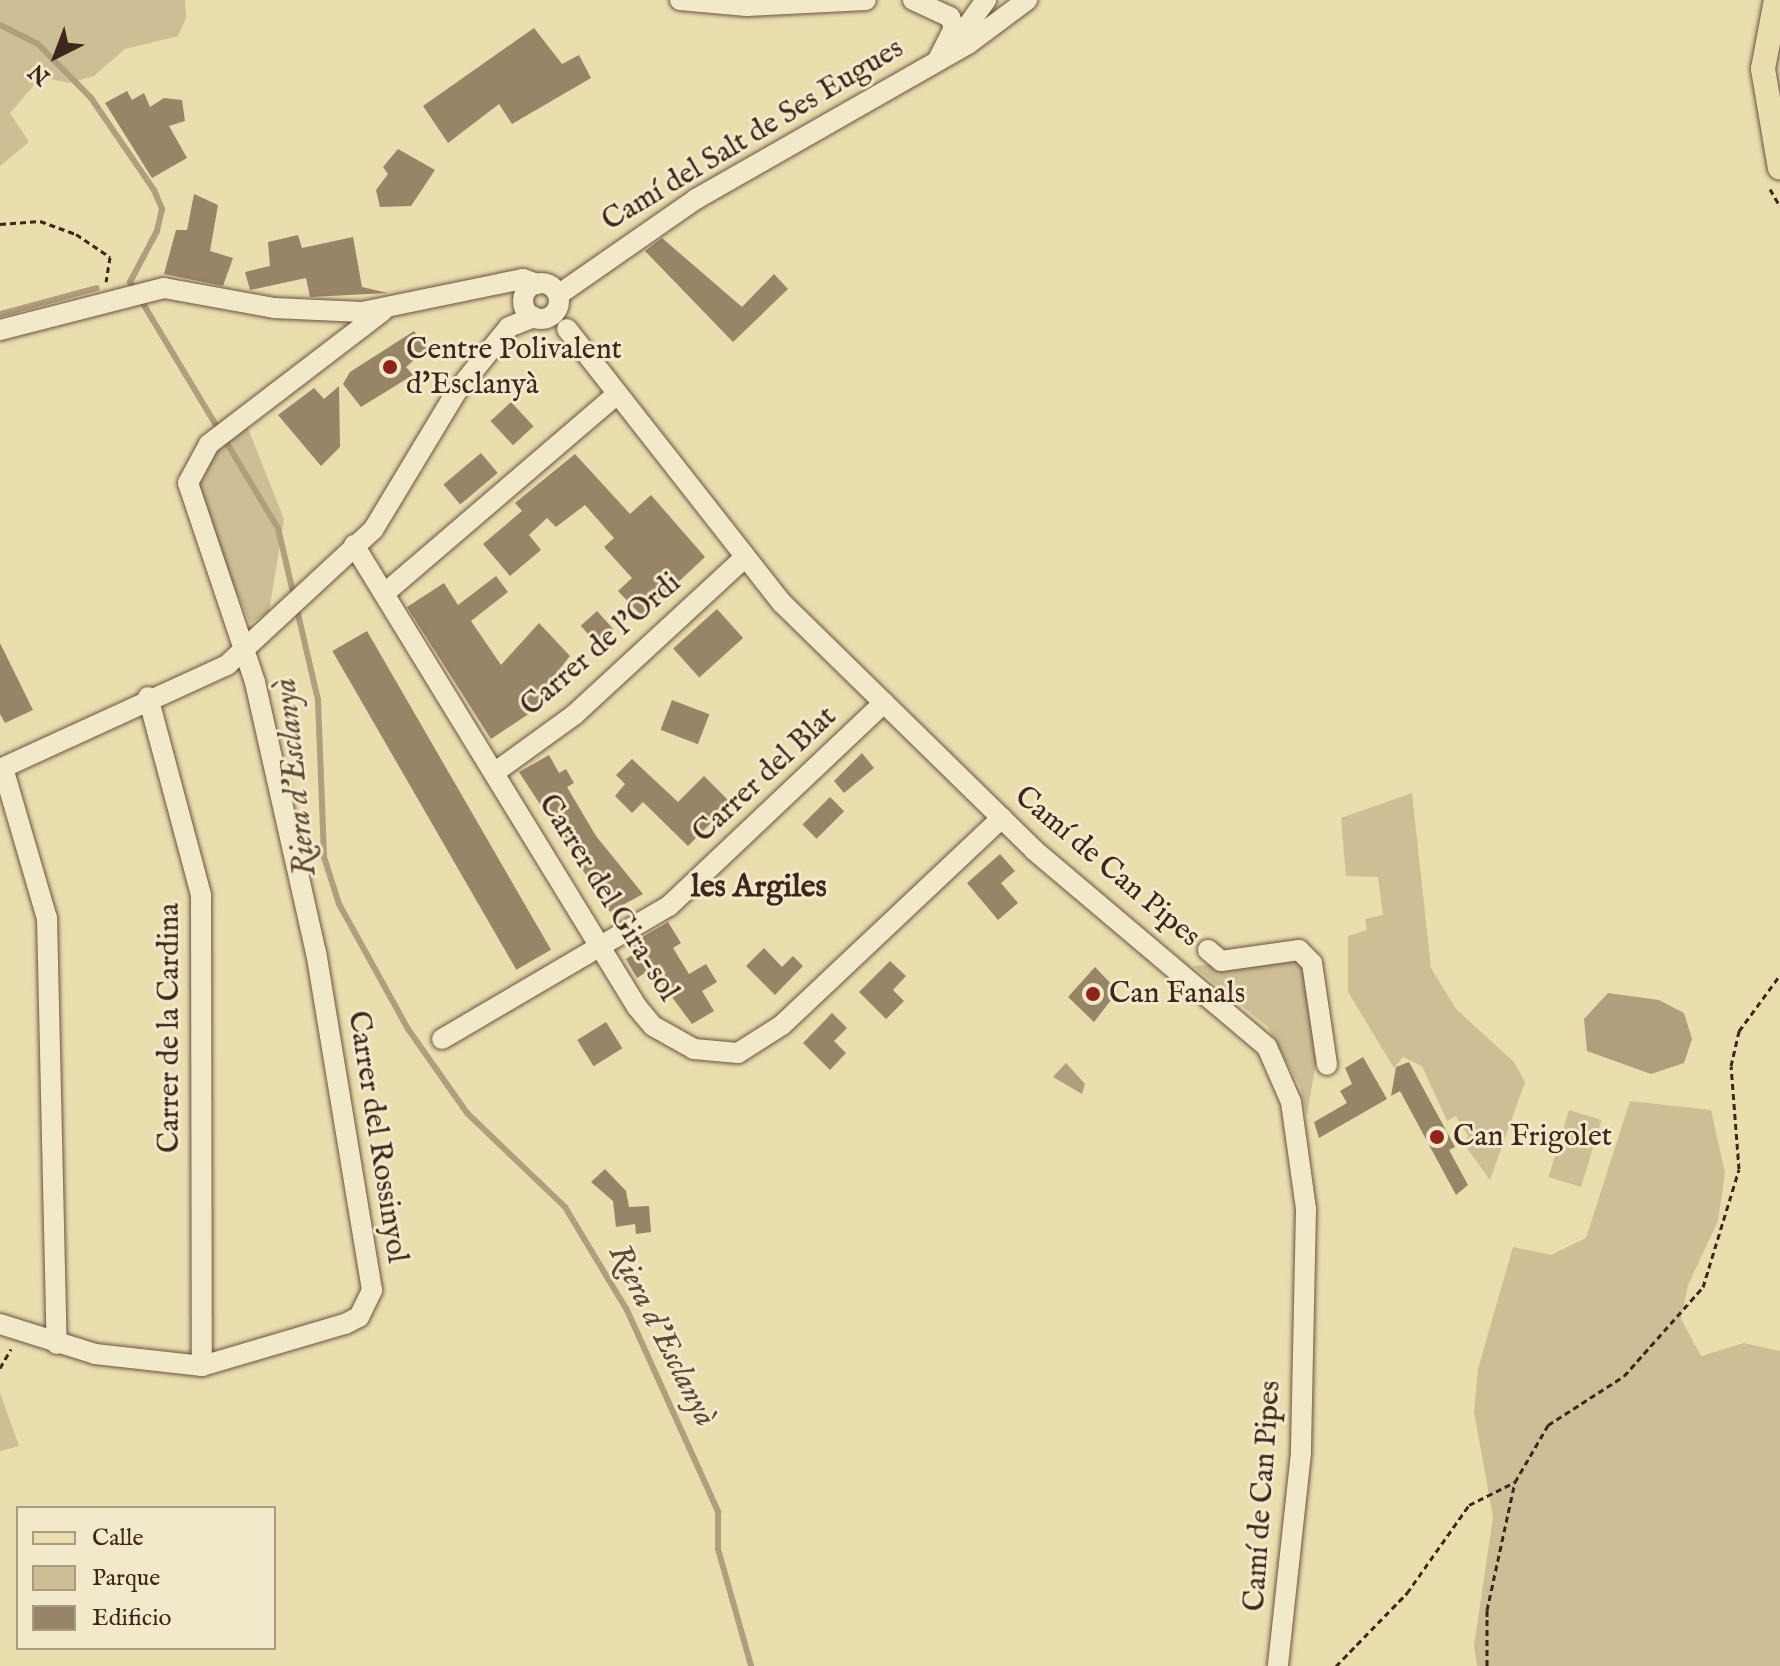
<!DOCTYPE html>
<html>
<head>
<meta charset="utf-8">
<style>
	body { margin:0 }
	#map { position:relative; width:1780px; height:1666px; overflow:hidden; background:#eaddae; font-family:"IM FELL English",serif }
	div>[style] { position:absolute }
	.green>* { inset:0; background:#cdbe95; transform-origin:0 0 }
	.water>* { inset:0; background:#b09e7c }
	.stream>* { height:6px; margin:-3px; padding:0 3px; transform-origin:3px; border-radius:3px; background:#b09e7c }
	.building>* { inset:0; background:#988567; transform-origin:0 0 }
	.path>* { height:3px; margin-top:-1.5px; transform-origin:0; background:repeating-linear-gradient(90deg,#3f251b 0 6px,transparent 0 10px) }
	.roads { filter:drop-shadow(0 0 2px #6a5340) drop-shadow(0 0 2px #6a5340) }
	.minor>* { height:20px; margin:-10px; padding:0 10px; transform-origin:10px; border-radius:10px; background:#f1e9ca }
	.minor>.ring { margin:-10px; padding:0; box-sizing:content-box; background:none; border:20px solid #f1e9ca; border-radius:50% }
	.major>* { height:24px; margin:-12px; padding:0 12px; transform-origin:12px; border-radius:12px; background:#eaddae }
	.dots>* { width:22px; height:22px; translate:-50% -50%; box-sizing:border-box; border:4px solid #f1e9ca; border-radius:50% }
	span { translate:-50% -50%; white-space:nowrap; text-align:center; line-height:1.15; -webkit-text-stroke:6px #f1e9ca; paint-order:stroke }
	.street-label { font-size:30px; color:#3f251b }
	.poi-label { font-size:30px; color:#3f251b }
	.left { translate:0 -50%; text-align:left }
	.water-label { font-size:32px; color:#614938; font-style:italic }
	.neighbourhood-label { font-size:32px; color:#3f251b; font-weight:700 }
	.legend { position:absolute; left:16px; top:1506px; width:260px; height:144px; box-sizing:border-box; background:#f1e9ca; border:2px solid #aa9b84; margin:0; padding:10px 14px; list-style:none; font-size:24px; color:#3f251b }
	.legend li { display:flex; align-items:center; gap:16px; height:40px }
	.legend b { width:40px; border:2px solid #aa9b84 }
	.north { position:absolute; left:16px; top:16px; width:80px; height:80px; -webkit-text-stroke:6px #f1e9ca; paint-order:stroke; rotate:222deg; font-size:22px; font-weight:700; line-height:32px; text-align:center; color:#3f251b }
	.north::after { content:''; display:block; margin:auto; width:28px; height:36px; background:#3f251b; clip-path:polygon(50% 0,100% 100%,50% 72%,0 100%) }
</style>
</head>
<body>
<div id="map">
	<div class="green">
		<i style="clip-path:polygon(0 0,185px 0,186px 18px,178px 36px,125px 49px,94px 76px,69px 83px,41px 77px,10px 113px,29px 142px,0 166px)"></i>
		<i style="clip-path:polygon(247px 426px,284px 519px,269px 612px,250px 623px,201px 510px,199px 479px,211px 454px)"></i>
		<i style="clip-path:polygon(1412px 793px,1431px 968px,1456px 1009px,1514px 1062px,1525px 1082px,1490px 1180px,1464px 1144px,1468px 1136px,1456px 1116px,1447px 1121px,1422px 1066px,1403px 1057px,1394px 1068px,1348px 992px,1348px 936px,1367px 930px,1365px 919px,1383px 915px,1378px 877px,1346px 876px,1341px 818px)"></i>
		<i style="clip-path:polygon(1294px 958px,1305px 969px,1319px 1045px,1307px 1115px,1300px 1086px,1268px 1027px,1193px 966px)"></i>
		<i style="clip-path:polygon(1630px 1101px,1711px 1110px,1725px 1173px,1718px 1221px,1688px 1285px,1681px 1319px,1701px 1356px,1744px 1343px,1780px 1351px,1780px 1666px,1477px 1666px,1474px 1646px,1493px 1517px,1474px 1412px,1478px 1369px,1513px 1247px,1551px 1255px,1586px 1238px)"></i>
		<i style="left:1569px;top:1110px;width:34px;height:70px;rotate:17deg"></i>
		<i style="clip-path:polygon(0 1393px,19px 1446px,0 1451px)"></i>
	</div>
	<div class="water">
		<i style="clip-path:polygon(1608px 993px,1659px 1000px,1684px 1013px,1692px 1039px,1684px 1063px,1651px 1074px,1587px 1051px,1584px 1019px)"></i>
		<i style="clip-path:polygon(1066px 1063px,1085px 1084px,1082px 1094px,1053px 1077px)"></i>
	</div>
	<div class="stream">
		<i style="left:0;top:25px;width:42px;rotate:26.6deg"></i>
		<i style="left:38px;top:44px;width:76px;rotate:45.5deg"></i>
		<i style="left:91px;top:98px;width:112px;rotate:55.6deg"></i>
		<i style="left:154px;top:190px;width:21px;rotate:67deg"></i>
		<i style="left:162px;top:209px;width:23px;rotate:103deg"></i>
		<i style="left:157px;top:231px;width:58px;rotate:117.9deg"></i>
		<i style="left:130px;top:282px;width:287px;rotate:59deg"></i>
		<i style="left:278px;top:528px;width:177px;rotate:76.9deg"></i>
		<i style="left:318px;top:700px;width:157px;rotate:87.8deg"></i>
		<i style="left:324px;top:857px;width:49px;rotate:72.3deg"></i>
		<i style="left:339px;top:904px;width:143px;rotate:61.1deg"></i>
		<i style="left:408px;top:1029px;width:103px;rotate:54.9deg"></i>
		<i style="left:467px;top:1113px;width:136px;rotate:43.8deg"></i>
		<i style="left:565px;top:1207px;width:120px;rotate:59deg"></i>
		<i style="left:627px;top:1310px;width:222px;rotate:65.7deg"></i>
		<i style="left:718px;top:1512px;width:37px;rotate:90deg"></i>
		<i style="left:718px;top:1549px;width:122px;rotate:74.2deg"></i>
		<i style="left:0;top:314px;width:100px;rotate:-15deg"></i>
	</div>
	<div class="building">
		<i style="clip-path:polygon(534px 28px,562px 64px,579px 55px,591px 78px,512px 124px,499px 104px,448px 143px,423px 106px)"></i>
		<i style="clip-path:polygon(127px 91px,132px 100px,144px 93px,150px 107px,164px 98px,182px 100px,185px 121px,169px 126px,187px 158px,152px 178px,105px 103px)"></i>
		<i style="clip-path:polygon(398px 149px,435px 170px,411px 206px,380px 207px,376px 190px,388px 174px,383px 167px)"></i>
		<i style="clip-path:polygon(194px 194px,218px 205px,210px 251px,233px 258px,223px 286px,164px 274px,176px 230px,187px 230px)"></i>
		<i style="clip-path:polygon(298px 235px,302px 248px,353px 237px,362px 287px,388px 293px,310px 297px,306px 278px,250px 290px,245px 272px,270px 266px,268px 242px)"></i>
		<i style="clip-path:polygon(662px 238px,742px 307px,774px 274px,788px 289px,733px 342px,645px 251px)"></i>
		<i style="clip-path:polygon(414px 331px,427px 349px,406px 367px,413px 375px,361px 407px,343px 384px,350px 372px)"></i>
		<i style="clip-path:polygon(339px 386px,340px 447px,321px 466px,278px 415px,314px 388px,324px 399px)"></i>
		<i style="left:511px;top:402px;width:33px;height:28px;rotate:47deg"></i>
		<i style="left:481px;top:453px;width:26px;height:49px;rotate:50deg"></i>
		<i style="clip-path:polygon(575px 454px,630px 514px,651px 495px,705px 557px,642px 616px,618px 591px,632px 578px,604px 547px,614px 538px,585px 505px,556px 527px,547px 518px,529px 535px,541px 550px,510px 576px,483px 544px,522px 511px,515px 503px)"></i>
		<i style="clip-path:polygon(496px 576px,508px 592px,471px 621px,501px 665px,539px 623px,570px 656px,550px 681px,560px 693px,491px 739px,407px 607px,444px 583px,458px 605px)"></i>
		<i style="left:717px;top:609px;width:39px;height:59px;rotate:48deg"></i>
		<i style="left:597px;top:611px;width:25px;height:22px;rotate:48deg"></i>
		<i style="left:367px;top:631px;width:368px;height:40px;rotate:60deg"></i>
		<i style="clip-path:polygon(0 643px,33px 710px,5px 723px,0 714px)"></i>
		<i style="left:672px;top:700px;width:40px;height:32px;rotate:21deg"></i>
		<i style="clip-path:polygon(862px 753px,874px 768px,844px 793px,834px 781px)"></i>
		<i style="clip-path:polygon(549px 755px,559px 773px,566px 769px,574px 783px,567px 787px,596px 836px,643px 894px,610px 912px,519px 772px)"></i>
		<i style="clip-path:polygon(632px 759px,678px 802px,704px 776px,731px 803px,688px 846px,643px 802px,632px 813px,615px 796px,625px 784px,616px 775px)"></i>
		<i style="left:830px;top:797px;width:20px;height:39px;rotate:45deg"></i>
		<i style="clip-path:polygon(1000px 854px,1015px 871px,1001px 883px,1018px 903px,998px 920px,967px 883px)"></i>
		<i style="clip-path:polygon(668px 922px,681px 943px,673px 948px,689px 974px,706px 964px,717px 982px,702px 991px,714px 1011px,692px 1024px,651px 969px,637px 978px,626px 959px,632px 955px,627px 946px)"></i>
		<i style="clip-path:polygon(764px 948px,782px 967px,793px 956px,803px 966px,775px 995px,746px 966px)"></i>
		<i style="clip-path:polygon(890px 961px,906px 976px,893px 990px,904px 1001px,886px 1019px,859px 992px)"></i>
		<i style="clip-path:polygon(1095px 967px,1118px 991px,1094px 1022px,1068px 997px)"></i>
		<i style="clip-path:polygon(832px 1013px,847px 1028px,834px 1041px,846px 1053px,830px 1070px,803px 1043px)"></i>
		<i style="left:606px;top:1022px;width:31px;height:34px;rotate:58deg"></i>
		<i style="clip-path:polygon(1363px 1057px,1387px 1099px,1319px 1138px,1314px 1122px,1347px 1103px,1340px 1091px,1352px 1084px,1345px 1068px)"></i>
		<i style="clip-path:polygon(1409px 1062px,1455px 1147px,1449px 1150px,1468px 1185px,1456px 1195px,1400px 1091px,1391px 1096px,1396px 1067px)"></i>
		<i style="clip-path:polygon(605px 1169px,626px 1191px,629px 1207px,649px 1206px,651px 1232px,636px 1234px,635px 1224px,616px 1227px,613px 1201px,591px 1182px)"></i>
	</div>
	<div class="path">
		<i style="left:1770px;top:189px;width:20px;rotate:60deg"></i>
		<i style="left:0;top:224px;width:40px;rotate:-4.3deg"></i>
		<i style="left:40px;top:221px;width:38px;rotate:20deg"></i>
		<i style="left:76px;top:234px;width:41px;rotate:34.1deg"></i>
		<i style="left:110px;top:257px;width:25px;rotate:99deg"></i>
		<i style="left:0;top:1368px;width:22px;rotate:-60deg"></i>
		<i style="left:1336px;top:1666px;width:102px;rotate:-45.8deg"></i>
		<i style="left:1407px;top:1593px;width:108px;rotate:-54.8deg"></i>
		<i style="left:1469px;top:1505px;width:51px;rotate:-26.6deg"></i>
		<i style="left:1487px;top:1666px;width:56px;rotate:-90deg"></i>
		<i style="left:1487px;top:1610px;width:131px;rotate:-77.7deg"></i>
		<i style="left:1515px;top:1482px;width:66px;rotate:-59.9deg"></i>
		<i style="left:1548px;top:1425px;width:90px;rotate:-32.8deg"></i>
		<i style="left:1624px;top:1376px;width:119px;rotate:-48.4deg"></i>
		<i style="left:1703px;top:1287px;width:123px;rotate:-73deg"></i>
		<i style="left:1739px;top:1169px;width:103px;rotate:-94.4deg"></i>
		<i style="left:1731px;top:1066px;width:36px;rotate:-77deg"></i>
		<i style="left:1739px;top:1031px;width:69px;rotate:-53.8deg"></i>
	</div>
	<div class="roads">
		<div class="minor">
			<i style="left:680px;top:0;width:67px;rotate:5.1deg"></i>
			<i style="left:747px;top:6px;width:119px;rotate:-2.9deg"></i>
			<i style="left:913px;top:0;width:41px;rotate:24.7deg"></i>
			<i style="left:950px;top:17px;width:12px;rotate:70deg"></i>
			<i style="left:954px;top:28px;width:35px;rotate:117deg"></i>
			<i style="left:956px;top:42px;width:52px;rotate:-54.5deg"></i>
			<i class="ring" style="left:523px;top:283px;width:16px;height:16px"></i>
			<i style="left:558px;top:295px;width:168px;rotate:-34.8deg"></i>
			<i style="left:696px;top:199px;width:313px;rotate:-29.7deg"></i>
			<i style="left:968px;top:44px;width:74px;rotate:-36.7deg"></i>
			<i style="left:567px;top:329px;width:348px;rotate:51.9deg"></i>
			<i style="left:782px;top:603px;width:353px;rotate:44.4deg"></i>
			<i style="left:1034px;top:850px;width:305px;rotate:40.2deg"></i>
			<i style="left:1267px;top:1047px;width:60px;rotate:66.4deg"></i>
			<i style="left:1291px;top:1102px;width:108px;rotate:82deg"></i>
			<i style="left:1306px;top:1209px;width:244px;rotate:91.2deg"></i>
			<i style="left:1301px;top:1453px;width:214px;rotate:96.2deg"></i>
			<i style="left:0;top:330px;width:169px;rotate:-14.4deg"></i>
			<i style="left:164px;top:288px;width:112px;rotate:10.3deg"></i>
			<i style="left:274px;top:308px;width:88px;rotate:2.6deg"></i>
			<i style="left:362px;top:312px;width:164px;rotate:-11.6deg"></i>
			<i style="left:523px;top:279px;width:15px;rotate:20deg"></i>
			<i style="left:354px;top:545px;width:542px;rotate:58.51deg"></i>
			<i style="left:637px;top:1007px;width:25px;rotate:50deg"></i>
			<i style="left:653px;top:1026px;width:47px;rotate:29.3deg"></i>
			<i style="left:694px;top:1049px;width:44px;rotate:5.2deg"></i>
			<i style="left:738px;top:1053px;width:52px;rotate:-32.5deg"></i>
			<i style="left:782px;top:1025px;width:302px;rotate:-43.3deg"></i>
			<i style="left:385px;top:593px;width:304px;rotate:-40.6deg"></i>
			<i style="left:148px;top:697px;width:205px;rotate:75deg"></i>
			<i style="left:201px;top:895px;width:471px;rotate:89.9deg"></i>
			<i style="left:3px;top:768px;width:156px;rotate:73.7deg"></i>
			<i style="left:47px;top:918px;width:426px;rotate:88.7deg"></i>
			<i style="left:0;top:769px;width:250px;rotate:-24.6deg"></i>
			<i style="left:227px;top:665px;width:199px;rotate:-42.8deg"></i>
			<i style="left:373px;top:530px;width:162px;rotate:-58.9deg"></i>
			<i style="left:457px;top:391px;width:82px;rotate:-50.9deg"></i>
			<i style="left:509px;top:327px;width:27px;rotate:-22deg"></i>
			<i style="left:494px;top:773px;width:99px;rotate:-35.9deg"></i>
			<i style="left:574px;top:715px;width:231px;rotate:-42.7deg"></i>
			<i style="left:1208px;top:950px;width:17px;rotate:40deg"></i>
			<i style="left:1221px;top:961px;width:79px;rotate:-8deg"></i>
			<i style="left:1299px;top:950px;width:18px;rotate:45deg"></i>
			<i style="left:1312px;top:963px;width:103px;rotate:81.6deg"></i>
			<i style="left:442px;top:1039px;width:263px;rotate:-30.4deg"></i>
			<i style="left:669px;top:906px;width:296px;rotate:-43.4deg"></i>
			<i style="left:0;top:1324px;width:100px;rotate:17.5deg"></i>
			<i style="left:95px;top:1354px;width:108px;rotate:6.4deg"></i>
			<i style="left:202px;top:1366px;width:149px;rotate:-16.4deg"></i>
			<i style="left:345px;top:1324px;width:16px;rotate:-27deg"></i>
			<i style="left:359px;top:1317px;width:30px;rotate:-64deg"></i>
			<i style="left:372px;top:1290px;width:342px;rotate:-99.4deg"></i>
			<i style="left:316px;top:953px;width:278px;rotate:-102.7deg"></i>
			<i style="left:255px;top:682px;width:210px;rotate:-108.6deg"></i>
			<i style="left:188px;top:483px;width:44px;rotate:-61.7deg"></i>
			<i style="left:209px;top:444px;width:219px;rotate:-37.4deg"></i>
		</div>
		<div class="major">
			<i style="left:1776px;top:0;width:70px;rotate:100.7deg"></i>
			<i style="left:1763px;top:69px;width:100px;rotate:80.3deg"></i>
		</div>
	</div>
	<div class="dots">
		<i style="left:390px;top:367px;background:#8f2418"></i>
		<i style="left:1093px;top:994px;background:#8f2418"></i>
		<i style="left:1437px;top:1137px;background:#8f2418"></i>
	</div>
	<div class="street-label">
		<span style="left:753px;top:135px;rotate:-31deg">Camí del Salt de Ses Eugues</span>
		<span style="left:601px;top:645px;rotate:-41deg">Carrer de l'Ordi</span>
		<span style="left:765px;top:775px;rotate:-43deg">Carrer del Blat</span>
		<span style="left:1107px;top:867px;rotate:40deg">Camí de Can Pipes</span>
		<span style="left:608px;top:898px;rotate:58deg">Carrer del Gira-sol</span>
		<span style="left:170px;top:1028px;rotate:-90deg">Carrer de la Cardina</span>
		<span style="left:377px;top:1137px;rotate:81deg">Carrer del Rossinyol</span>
		<span style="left:1263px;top:1496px;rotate:-86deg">Camí de Can Pipes</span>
	</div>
	<div class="poi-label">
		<span class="left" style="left:406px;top:367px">Centre Polivalent<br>d'Esclanyà</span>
		<span class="left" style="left:1109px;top:994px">Can Fanals</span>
		<span class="left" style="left:1453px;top:1137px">Can Frigolet</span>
	</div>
	<div class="water-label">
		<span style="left:297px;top:777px;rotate:-96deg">Riera d'Esclanyà</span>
		<span style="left:661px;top:1336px;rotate:63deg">Riera d'Esclanyà</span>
	</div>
	<div class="neighbourhood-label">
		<span style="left:759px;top:888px">les Argiles</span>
	</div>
	<ul class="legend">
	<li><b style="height:10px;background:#eaddae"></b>Calle</li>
	<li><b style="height:22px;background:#cdbe95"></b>Parque</li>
	<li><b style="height:22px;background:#988567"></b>Edificio</li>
	</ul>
	<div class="north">N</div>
</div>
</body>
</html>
